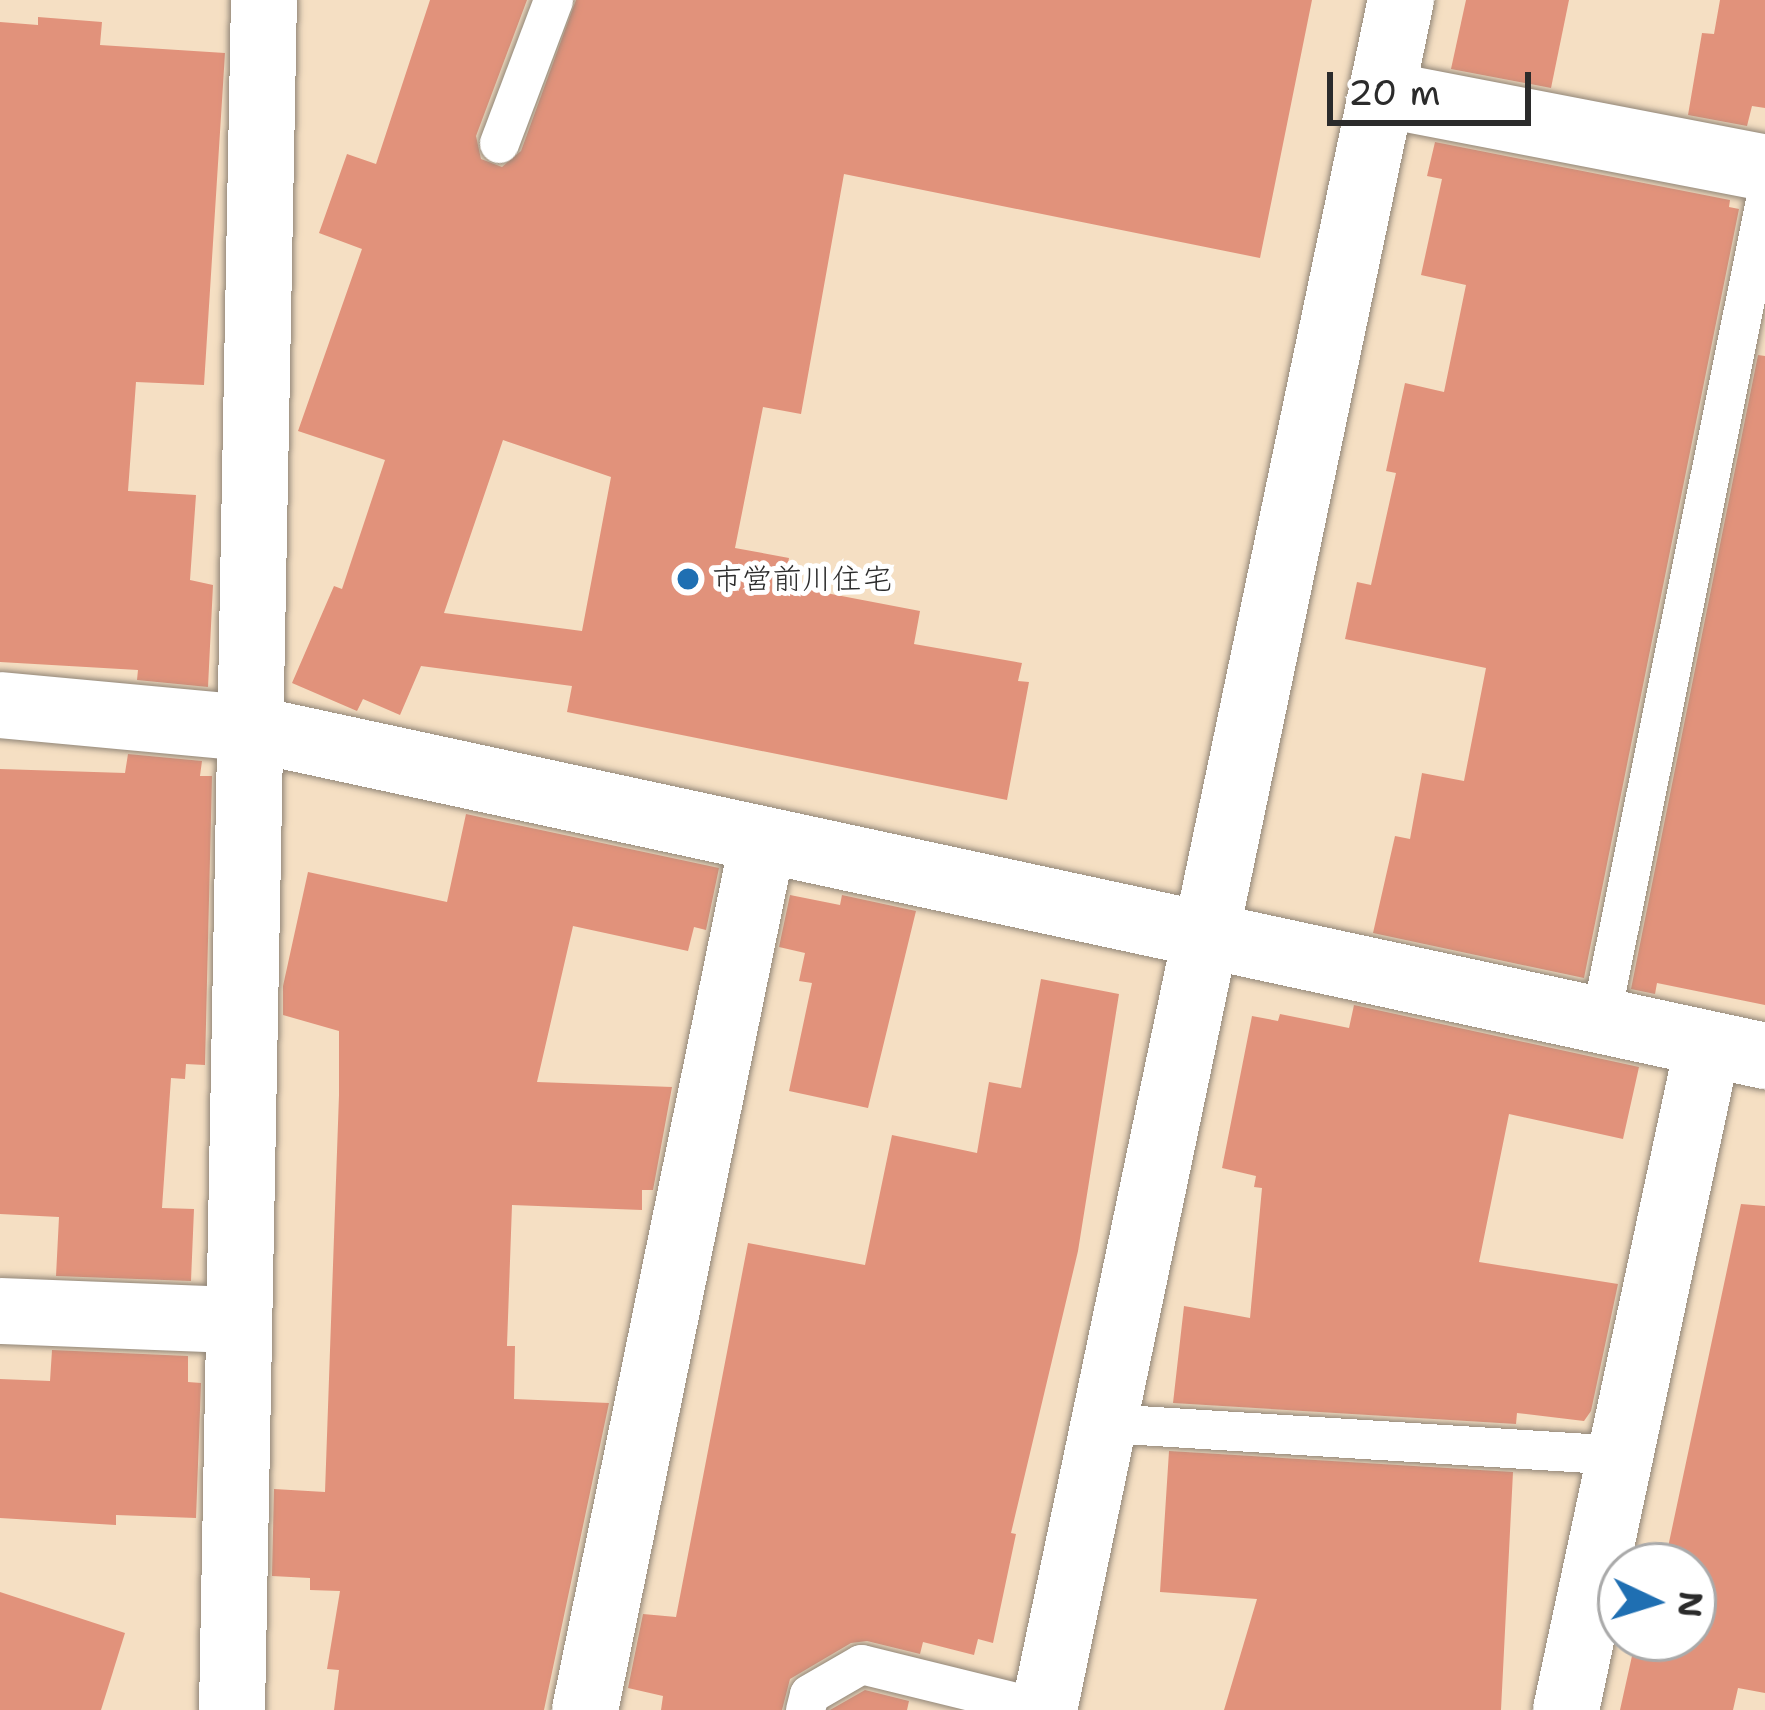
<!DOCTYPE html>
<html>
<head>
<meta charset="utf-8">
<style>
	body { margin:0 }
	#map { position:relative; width:1765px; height:1710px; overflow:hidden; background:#f5dfc3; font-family:"Shantell Sans","Klee One",sans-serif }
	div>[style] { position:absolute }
	.building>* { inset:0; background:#e1927b }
	.roads { filter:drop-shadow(0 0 3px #908577) drop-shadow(0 0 3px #908577) }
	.service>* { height:39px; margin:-19.5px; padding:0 19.5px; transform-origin:19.5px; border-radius:19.5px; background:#fff }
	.minor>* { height:66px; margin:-33px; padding:0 33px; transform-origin:33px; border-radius:33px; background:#fff }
	.tertiary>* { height:66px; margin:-33px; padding:0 33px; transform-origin:33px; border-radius:33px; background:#fff }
	.dots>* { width:33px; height:33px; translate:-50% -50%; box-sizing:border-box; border:6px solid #fff; border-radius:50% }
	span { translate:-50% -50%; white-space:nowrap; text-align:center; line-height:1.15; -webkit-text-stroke:10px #fff; paint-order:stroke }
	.poi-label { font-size:30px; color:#2b2b2b }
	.left { translate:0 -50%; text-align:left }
	.north { position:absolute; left:1597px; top:1542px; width:120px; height:120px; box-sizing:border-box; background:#fff; border:3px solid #aaa; border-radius:50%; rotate:94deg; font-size:33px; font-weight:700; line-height:48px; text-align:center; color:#2b2b2b }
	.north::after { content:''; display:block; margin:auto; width:42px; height:54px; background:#1f6fb2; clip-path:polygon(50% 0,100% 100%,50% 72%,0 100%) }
	.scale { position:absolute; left:1327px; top:72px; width:204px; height:54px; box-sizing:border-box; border:6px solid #2b2b2b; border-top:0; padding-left:15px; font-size:36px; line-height:42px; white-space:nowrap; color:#2b2b2b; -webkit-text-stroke:9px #fff; paint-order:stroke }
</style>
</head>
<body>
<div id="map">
	<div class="building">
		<i style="clip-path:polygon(evenodd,430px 0,527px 0,476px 136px,481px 159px,502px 167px,521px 151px,576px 0,1312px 0,1260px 258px,844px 174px,801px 414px,763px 407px,735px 548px,789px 558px,784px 585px,920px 611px,914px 644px,1022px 663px,1018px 681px,1029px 682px,1007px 800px,567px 712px,572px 686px,421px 666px,400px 715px,363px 699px,357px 711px,292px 683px,334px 586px,342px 589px,385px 460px,298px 431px,362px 249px,319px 233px,347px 154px,376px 164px,430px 0,503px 440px,611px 477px,582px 631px,444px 613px,503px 440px)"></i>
		<i style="clip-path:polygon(1466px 0,1569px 0,1551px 88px,1451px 69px)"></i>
		<i style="clip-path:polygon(1720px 0,1765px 0,1765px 108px,1752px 106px,1747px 126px,1688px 115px,1702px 33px,1714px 34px)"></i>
		<i style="clip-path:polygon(38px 17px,102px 22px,100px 45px,225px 53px,204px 385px,136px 382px,128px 491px,196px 495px,190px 580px,213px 585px,208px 687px,137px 680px,138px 670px,0 662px,0 22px,38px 25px)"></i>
		<i style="clip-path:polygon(1435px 142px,1730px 200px,1729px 207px,1739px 209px,1584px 978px,1373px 933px,1395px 836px,1410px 839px,1422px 773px,1464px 781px,1486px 668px,1345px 639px,1357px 582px,1371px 585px,1396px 473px,1386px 471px,1405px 383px,1444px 392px,1466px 285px,1421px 275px,1442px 179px,1427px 176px)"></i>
		<i style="clip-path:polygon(1758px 355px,1765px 356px,1765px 1005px,1657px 983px,1655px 994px,1631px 989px)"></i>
		<i style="clip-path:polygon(128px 754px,202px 761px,200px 776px,212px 776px,205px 1065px,186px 1064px,185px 1079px,171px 1078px,162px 1208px,194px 1209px,191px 1281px,56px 1276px,59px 1217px,0 1214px,0 769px,125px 773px)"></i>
		<i style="clip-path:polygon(466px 814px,719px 868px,706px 930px,694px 927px,688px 951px,573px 926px,537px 1082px,672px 1087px,653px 1190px,642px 1190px,642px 1210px,512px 1205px,507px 1346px,515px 1346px,514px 1399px,609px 1403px,544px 1710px,334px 1710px,339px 1670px,327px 1669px,340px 1591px,310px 1590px,310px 1578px,272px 1576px,274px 1489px,325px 1492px,339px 1095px,339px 1031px,283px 1015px,283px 986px,308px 872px,447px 902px)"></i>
		<i style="clip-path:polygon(790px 895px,840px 905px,842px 895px,916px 911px,868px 1108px,789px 1091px,812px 983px,799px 981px,805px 953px,779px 947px)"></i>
		<i style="clip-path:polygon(1041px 979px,1119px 994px,1078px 1251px,1011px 1533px,1016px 1534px,993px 1643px,978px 1639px,974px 1655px,923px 1642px,920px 1654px,867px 1641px,851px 1643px,790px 1679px,782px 1710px,661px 1710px,663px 1696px,628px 1688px,643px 1614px,676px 1617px,748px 1243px,865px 1265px,892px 1135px,977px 1153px,989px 1082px,1021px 1088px)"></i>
		<i style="clip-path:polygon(1354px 1005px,1639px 1067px,1623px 1139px,1509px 1114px,1479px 1262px,1618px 1284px,1591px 1411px,1584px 1421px,1517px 1413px,1516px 1424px,1173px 1403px,1184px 1306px,1250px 1318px,1262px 1188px,1254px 1187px,1256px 1176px,1222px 1168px,1252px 1016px,1278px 1021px,1280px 1014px,1349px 1028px)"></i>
		<i style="clip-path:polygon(1741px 1204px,1765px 1206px,1765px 1693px,1738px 1688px,1733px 1710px,1620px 1710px,1636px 1638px,1693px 1638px,1693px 1566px,1664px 1566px)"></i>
		<i style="clip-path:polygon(52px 1350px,188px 1356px,188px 1382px,201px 1383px,196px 1518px,116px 1515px,116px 1525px,0 1518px,0 1379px,50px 1381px)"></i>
		<i style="clip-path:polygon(1169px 1451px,1513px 1472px,1501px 1710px,1224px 1710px,1257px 1599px,1160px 1592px)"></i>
		<i style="clip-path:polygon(0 1592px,125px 1633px,101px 1710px,0 1710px)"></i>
		<i style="clip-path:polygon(865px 1690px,909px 1701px,907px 1710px,830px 1710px)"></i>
	</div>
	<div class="roads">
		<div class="service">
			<i style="left:499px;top:143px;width:153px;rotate:-69.3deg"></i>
			<i style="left:1600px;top:1020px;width:836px;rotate:-78.62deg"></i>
			<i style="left:1107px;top:1423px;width:514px;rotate:3.57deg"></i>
			<i style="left:805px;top:1710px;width:16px;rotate:-76deg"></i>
			<i style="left:809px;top:1694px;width:60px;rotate:-30deg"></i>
			<i style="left:861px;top:1664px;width:188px;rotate:13.8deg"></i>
		</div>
		<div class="minor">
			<i style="left:1382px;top:94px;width:390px;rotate:10.9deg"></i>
			<i style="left:0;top:705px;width:249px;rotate:5.3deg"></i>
			<i style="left:248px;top:728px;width:1552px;rotate:12.2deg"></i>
			<i style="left:0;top:1311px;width:238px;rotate:2.2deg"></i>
			<i style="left:232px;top:1710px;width:1710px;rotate:-88.93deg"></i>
			<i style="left:585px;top:1710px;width:888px;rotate:-78.44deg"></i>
			<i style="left:1566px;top:1710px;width:681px;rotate:-77.96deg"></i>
		</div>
		<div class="tertiary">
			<i style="left:1044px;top:1710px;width:1747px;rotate:-78.21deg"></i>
		</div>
	</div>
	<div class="dots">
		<i style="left:688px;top:579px;background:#1f6fb2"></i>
	</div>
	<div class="poi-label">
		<span class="left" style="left:712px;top:579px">市営前川住宅</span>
	</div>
	<div class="north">N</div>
	<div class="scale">20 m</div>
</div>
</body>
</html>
